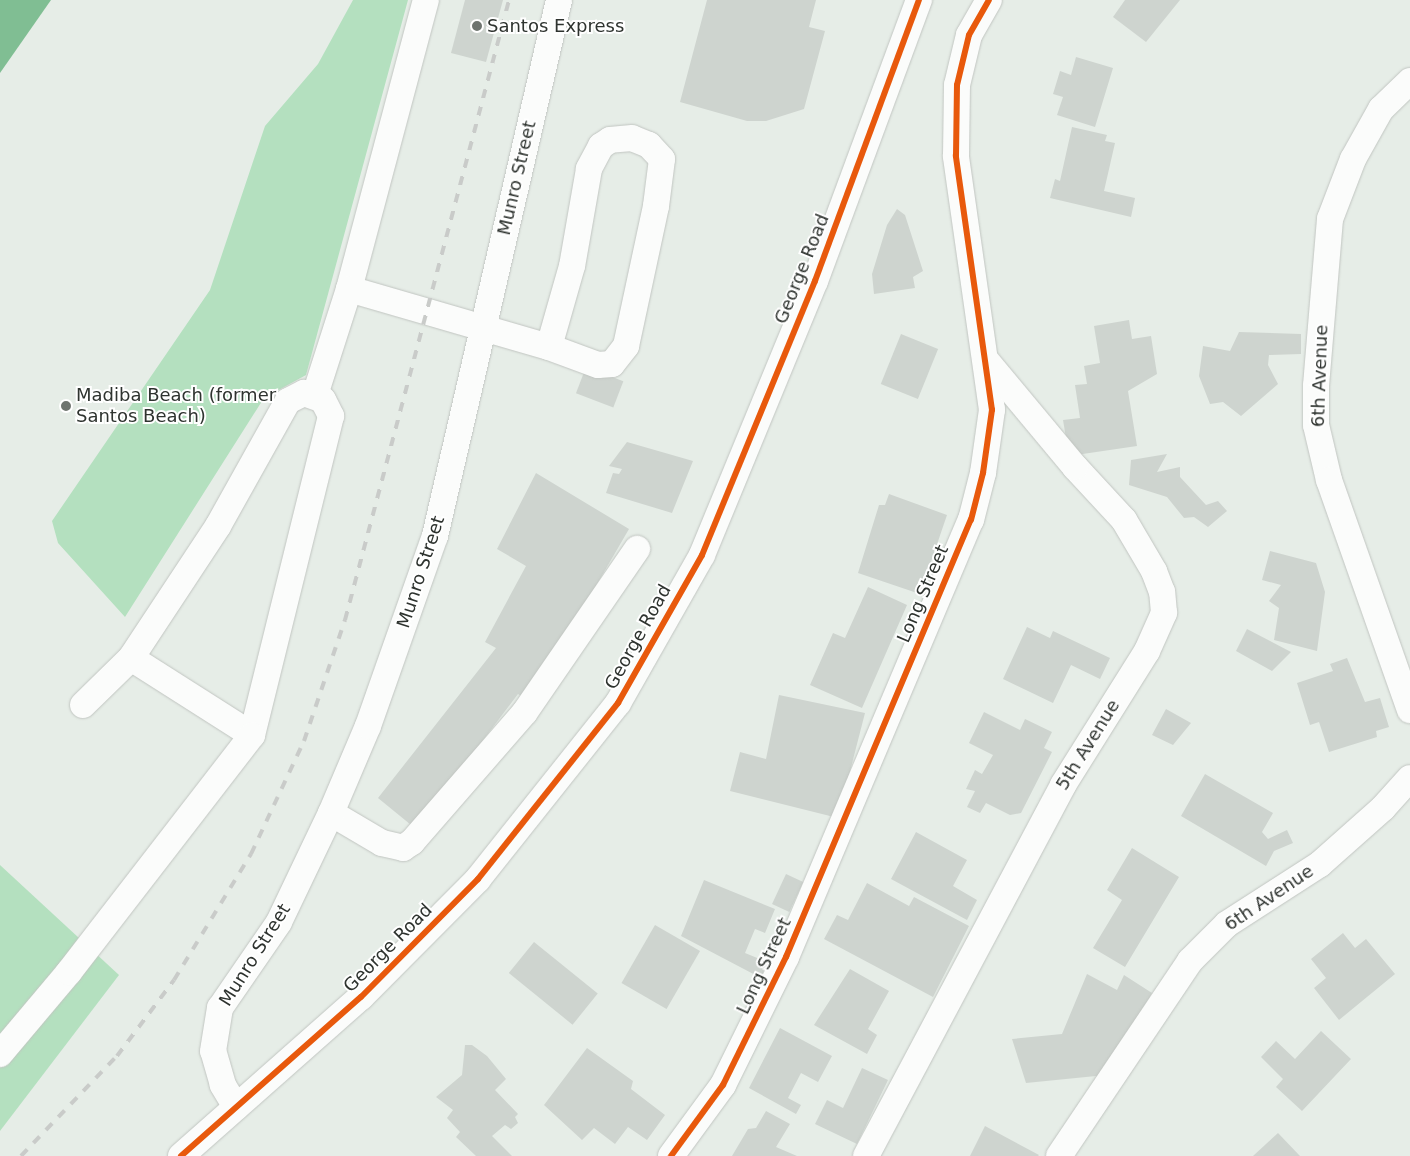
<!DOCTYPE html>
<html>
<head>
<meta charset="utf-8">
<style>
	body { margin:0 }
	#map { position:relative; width:1410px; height:1156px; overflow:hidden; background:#e6ede7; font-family:"DejaVu Sans",sans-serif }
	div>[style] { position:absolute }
	.green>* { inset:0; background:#b4e0bf }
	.water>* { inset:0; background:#80be93 }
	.building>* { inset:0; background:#ced4cf; transform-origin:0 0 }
	.roads { filter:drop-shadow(0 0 1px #c1c5c1) drop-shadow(0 0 1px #c1c5c1) }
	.minor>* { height:26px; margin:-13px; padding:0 13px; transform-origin:13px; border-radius:13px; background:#fbfcfb }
	.rail>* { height:4px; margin-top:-2px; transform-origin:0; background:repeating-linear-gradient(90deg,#c9cbc9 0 9px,transparent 0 18px) }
	.cycleway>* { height:6px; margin:-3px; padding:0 3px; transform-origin:3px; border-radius:3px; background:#e8590c }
	.dots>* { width:14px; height:14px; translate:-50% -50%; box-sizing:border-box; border:2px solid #fff; border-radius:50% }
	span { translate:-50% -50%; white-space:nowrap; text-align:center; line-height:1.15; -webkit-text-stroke:4px #fff; paint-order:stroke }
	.poi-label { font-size:18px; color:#2e332f }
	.left { translate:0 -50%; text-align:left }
	.street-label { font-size:18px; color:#2e332f }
</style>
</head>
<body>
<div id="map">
	<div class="green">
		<i style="clip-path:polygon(353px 0,408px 0,306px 375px,264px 398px,125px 617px,58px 543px,52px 521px,210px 290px,265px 126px,318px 64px)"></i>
		<i style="clip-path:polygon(0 865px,119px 975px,0 1131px)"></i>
	</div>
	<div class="water">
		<i style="clip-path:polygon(0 0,51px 0,0 73px)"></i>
	</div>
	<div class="building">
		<i style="clip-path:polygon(465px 0,503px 0,486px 62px,451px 53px)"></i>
		<i style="clip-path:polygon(707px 0,816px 0,809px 27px,825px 31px,804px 109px,766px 121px,747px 121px,680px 102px)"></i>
		<i style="clip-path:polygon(1125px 0,1180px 0,1146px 42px,1113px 17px)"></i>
		<i style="clip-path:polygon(1076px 57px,1113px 68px,1095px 127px,1057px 115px,1063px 97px,1053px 94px,1060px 71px,1071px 75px)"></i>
		<i style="clip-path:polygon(1072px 127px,1107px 135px,1105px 141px,1115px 143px,1104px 191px,1135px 198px,1131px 217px,1050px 198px,1055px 179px,1060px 181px)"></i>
		<i style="clip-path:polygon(897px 209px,905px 215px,923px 271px,913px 277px,915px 288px,874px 294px,872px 274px,887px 225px)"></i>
		<i style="clip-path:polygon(1129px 320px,1132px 339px,1151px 336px,1157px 374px,1128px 391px,1137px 446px,1069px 456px,1063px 420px,1080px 418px,1075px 385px,1087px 384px,1084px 366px,1100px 363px,1094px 326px)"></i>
		<i style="clip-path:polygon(1239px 332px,1301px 334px,1301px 354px,1269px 355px,1268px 365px,1278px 384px,1241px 416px,1223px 402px,1210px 404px,1199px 376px,1203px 346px,1230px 351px)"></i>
		<i style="left:901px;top:334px;width:40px;height:54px;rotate:22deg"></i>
		<i style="left:586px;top:367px;width:40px;height:28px;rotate:21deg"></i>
		<i style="clip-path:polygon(627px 442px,693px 461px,672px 513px,606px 493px,613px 473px,619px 474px,622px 469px,609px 466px)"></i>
		<i style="clip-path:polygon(1167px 454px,1157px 472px,1180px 467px,1180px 477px,1206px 505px,1218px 501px,1227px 511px,1208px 527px,1194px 517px,1184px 518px,1167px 497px,1129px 485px,1131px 460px)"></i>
		<i style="clip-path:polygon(536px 473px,629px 529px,529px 701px,518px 694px,416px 829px,378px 798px,496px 648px,485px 642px,526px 566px,497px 549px)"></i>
		<i style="clip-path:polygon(889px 494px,947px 515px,920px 594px,858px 573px,879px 505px,885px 505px)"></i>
		<i style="clip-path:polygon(1270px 551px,1316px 563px,1325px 592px,1317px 651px,1274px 640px,1279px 608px,1269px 601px,1281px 585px,1262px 580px)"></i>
		<i style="clip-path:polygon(868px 587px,907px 605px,862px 708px,810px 685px,833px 633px,845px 638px)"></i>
		<i style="clip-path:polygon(1027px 627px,1050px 638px,1053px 631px,1110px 658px,1100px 679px,1071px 665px,1053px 703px,1003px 679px)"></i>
		<i style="clip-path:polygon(1247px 629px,1291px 652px,1272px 671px,1236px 651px)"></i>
		<i style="clip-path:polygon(1347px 658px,1365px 702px,1380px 698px,1389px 727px,1376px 731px,1377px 737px,1329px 752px,1319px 722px,1310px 725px,1297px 683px,1333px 671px,1330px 664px)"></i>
		<i style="clip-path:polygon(779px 695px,865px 713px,838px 818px,730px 791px,740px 752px,766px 759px)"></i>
		<i style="clip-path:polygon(1166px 709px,1191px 723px,1173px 745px,1152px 735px)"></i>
		<i style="clip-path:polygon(984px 712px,1020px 730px,1025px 719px,1052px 732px,1044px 748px,1052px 752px,1021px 813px,1010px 815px,986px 803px,980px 813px,967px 807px,975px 791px,966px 789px,975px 770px,982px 774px,993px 755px,969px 743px)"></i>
		<i style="clip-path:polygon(1205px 774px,1273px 813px,1262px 832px,1268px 839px,1287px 830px,1293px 843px,1274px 851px,1266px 866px,1181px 816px)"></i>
		<i style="clip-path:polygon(916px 832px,967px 860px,953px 886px,977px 900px,967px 920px,891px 879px)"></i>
		<i style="clip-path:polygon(1132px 848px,1179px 877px,1125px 967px,1093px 948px,1122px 900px,1107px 890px)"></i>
		<i style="left:786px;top:874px;width:19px;height:33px;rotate:25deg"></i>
		<i style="clip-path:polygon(704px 880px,775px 909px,765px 933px,755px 929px,745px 953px,767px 962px,761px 978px,681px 936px)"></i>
		<i style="clip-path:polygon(867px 883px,909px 906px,914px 897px,969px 926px,933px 997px,824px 939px,837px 915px,848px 920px)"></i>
		<i style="left:655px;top:925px;width:52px;height:67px;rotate:30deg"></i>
		<i style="clip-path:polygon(1343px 933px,1355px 948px,1366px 939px,1395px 974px,1339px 1020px,1314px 988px,1326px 978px,1311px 959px)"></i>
		<i style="left:534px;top:942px;width:82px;height:40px;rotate:39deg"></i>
		<i style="clip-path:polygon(850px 969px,889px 991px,868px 1029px,877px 1035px,867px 1054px,814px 1025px)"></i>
		<i style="clip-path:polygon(1087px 974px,1117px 990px,1124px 975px,1152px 993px,1106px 1075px,1026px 1083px,1012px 1039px,1062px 1034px)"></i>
		<i style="clip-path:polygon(780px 1028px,832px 1056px,818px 1082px,801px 1073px,788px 1098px,801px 1105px,796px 1114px,749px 1088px)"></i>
		<i style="clip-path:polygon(1321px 1031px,1351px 1059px,1302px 1111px,1276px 1087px,1283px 1079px,1261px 1057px,1276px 1041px,1295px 1059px)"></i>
		<i style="clip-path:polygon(465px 1045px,472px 1045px,487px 1056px,506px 1079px,495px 1090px,518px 1114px,515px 1117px,518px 1123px,511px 1129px,505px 1125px,492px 1136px,512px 1156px,476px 1156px,456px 1137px,460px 1132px,447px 1118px,453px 1110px,436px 1097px,462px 1075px)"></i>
		<i style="clip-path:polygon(587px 1048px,633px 1081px,631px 1089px,665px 1115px,647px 1140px,628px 1127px,615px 1144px,594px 1128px,582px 1140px,544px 1105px)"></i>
		<i style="clip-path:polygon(862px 1068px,888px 1080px,857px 1144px,815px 1124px,827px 1100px,843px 1108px)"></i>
		<i style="clip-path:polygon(766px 1111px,790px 1124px,776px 1147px,797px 1156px,732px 1156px,748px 1129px,756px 1128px)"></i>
		<i style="clip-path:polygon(985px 1126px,1039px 1155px,1038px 1156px,970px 1156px)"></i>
		<i style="clip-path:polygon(1278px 1133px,1300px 1156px,1253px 1156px)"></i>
	</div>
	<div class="roads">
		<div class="minor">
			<i style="left:1410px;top:81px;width:40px;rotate:136deg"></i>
			<i style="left:1381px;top:109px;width:57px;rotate:119.2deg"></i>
			<i style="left:1353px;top:159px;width:64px;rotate:111deg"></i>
			<i style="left:1330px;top:219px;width:168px;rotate:94.8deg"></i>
			<i style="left:1316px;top:386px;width:39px;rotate:90deg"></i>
			<i style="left:1316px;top:425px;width:57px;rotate:76.7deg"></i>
			<i style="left:1329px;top:480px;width:244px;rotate:70.6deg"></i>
			<i style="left:349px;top:289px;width:299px;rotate:-75.1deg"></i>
			<i style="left:304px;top:393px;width:20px;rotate:20deg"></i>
			<i style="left:323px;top:400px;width:18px;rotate:63deg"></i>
			<i style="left:331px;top:416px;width:329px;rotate:103.9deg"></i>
			<i style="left:252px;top:735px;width:143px;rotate:-147.5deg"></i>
			<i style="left:131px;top:658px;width:158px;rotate:-56.6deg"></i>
			<i style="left:218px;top:526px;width:143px;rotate:-60.8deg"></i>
			<i style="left:288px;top:401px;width:18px;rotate:-27deg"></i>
			<i style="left:315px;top:395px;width:111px;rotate:-72.2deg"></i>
			<i style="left:349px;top:289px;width:208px;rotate:16.2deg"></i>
			<i style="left:549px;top:347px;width:52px;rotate:20.2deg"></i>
			<i style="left:598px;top:365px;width:14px;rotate:-4deg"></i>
			<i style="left:612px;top:364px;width:23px;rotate:-52deg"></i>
			<i style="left:626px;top:346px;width:143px;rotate:-77.9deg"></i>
			<i style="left:656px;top:206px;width:47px;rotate:-82.7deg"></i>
			<i style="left:662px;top:159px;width:19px;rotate:-133deg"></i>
			<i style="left:649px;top:145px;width:18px;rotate:-158deg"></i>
			<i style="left:632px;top:138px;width:22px;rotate:175deg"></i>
			<i style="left:610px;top:140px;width:11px;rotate:146deg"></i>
			<i style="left:601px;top:146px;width:26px;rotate:118deg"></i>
			<i style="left:589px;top:169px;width:98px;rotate:99.9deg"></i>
			<i style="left:572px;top:266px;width:84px;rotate:105.9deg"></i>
			<i style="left:83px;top:705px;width:67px;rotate:-44.4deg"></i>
			<i style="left:331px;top:813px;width:59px;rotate:30.5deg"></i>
			<i style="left:382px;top:843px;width:22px;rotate:13deg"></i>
			<i style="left:403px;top:848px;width:11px;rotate:-34deg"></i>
			<i style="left:412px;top:842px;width:172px;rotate:-49deg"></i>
			<i style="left:525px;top:712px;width:198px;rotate:-55.5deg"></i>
			<i style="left:0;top:1054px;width:107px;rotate:-49.9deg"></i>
			<i style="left:69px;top:972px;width:299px;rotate:-52.3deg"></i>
			<i style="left:236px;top:1107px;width:26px;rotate:-121deg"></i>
			<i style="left:223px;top:1085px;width:35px;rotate:-106deg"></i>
			<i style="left:213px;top:1051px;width:44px;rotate:-80.8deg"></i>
			<i style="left:220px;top:1008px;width:104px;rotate:-55.5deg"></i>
			<i style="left:279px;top:922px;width:121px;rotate:-64.5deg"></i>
			<i style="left:331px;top:813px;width:95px;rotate:-67deg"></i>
			<i style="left:368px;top:726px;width:201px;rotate:-70.6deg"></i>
			<i style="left:435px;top:536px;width:550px;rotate:-76.97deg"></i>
			<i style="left:181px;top:1156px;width:240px;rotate:-41.5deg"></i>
			<i style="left:361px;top:997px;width:166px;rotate:-45.2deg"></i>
			<i style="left:478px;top:879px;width:225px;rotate:-51.5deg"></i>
			<i style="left:618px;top:703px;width:170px;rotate:-60.4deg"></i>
			<i style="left:702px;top:555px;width:296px;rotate:-67.6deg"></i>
			<i style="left:815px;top:281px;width:300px;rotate:-69.7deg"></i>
			<i style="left:671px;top:1156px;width:88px;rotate:-53.8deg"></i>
			<i style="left:723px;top:1085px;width:143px;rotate:-63.8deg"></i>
			<i style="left:786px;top:957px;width:475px;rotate:-67.1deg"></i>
			<i style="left:971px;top:520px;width:49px;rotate:-75.7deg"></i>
			<i style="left:983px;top:473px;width:64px;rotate:-81.9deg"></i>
			<i style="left:992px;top:410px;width:257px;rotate:-98.1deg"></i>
			<i style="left:956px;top:156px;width:71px;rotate:-89.2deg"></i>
			<i style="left:957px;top:85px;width:51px;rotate:-76.5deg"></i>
			<i style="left:969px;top:35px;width:40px;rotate:-60.3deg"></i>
			<i style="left:866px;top:1156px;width:420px;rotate:-62deg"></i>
			<i style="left:1063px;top:785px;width:158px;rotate:-57.9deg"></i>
			<i style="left:1147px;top:651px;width:42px;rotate:-65.9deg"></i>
			<i style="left:1164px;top:613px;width:21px;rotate:-95deg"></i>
			<i style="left:1162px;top:592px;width:22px;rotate:-111deg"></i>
			<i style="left:1154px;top:571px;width:59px;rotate:-120.5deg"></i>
			<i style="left:1124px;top:520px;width:72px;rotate:-132.8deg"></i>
			<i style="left:1075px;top:467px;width:139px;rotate:-129.8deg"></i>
			<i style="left:1059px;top:1156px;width:235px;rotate:-56.1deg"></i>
			<i style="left:1190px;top:961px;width:52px;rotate:-45deg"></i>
			<i style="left:1227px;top:924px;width:111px;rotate:-32.8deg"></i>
			<i style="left:1320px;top:864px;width:84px;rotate:-41.6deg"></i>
			<i style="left:1383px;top:808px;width:40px;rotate:-48deg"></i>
		</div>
	</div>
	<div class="rail">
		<i style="left:21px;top:1156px;width:139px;rotate:-46.2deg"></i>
		<i style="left:117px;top:1056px;width:95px;rotate:-53.1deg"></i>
		<i style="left:174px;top:980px;width:148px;rotate:-58.6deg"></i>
		<i style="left:251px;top:854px;width:125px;rotate:-64.9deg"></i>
		<i style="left:304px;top:741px;width:128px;rotate:-71.3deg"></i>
		<i style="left:345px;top:620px;width:641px;rotate:-75.18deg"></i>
	</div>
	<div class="cycleway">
		<i style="left:181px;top:1156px;width:240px;rotate:-41.5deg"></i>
		<i style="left:361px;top:997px;width:166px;rotate:-45.2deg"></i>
		<i style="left:478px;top:879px;width:225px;rotate:-51.5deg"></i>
		<i style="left:618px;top:703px;width:170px;rotate:-60.4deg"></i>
		<i style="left:702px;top:555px;width:296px;rotate:-67.6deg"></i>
		<i style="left:815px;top:281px;width:300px;rotate:-69.7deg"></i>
		<i style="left:671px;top:1156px;width:88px;rotate:-53.8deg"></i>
		<i style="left:723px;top:1085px;width:143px;rotate:-63.8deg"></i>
		<i style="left:786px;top:957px;width:475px;rotate:-67.1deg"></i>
		<i style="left:971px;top:520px;width:49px;rotate:-75.7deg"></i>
		<i style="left:983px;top:473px;width:64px;rotate:-81.9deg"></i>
		<i style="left:992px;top:410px;width:257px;rotate:-98.1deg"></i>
		<i style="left:956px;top:156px;width:71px;rotate:-89.2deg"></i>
		<i style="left:957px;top:85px;width:51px;rotate:-76.5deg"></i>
		<i style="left:969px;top:35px;width:40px;rotate:-60.3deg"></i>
	</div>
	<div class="dots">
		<i style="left:477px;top:26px;background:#6e746f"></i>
		<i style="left:66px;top:406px;background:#6e746f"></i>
	</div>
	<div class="poi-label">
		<span class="left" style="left:487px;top:26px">Santos Express</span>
		<span class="left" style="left:76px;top:406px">Madiba Beach (former<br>Santos Beach)</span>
	</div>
	<div class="street-label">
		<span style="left:517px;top:178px;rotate:-77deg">Munro Street</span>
		<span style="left:802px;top:269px;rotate:-68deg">George Road</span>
		<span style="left:1320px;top:376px;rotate:-88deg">6th Avenue</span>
		<span style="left:421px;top:572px;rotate:-72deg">Munro Street</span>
		<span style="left:923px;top:594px;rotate:-67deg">Long Street</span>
		<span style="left:638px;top:637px;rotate:-61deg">George Road</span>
		<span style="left:1088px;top:745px;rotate:-58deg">5th Avenue</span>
		<span style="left:1269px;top:898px;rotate:-34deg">6th Avenue</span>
		<span style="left:388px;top:948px;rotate:-45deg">George Road</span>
		<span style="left:255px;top:955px;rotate:-58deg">Munro Street</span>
		<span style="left:764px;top:966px;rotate:-65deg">Long Street</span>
	</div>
</div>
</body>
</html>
